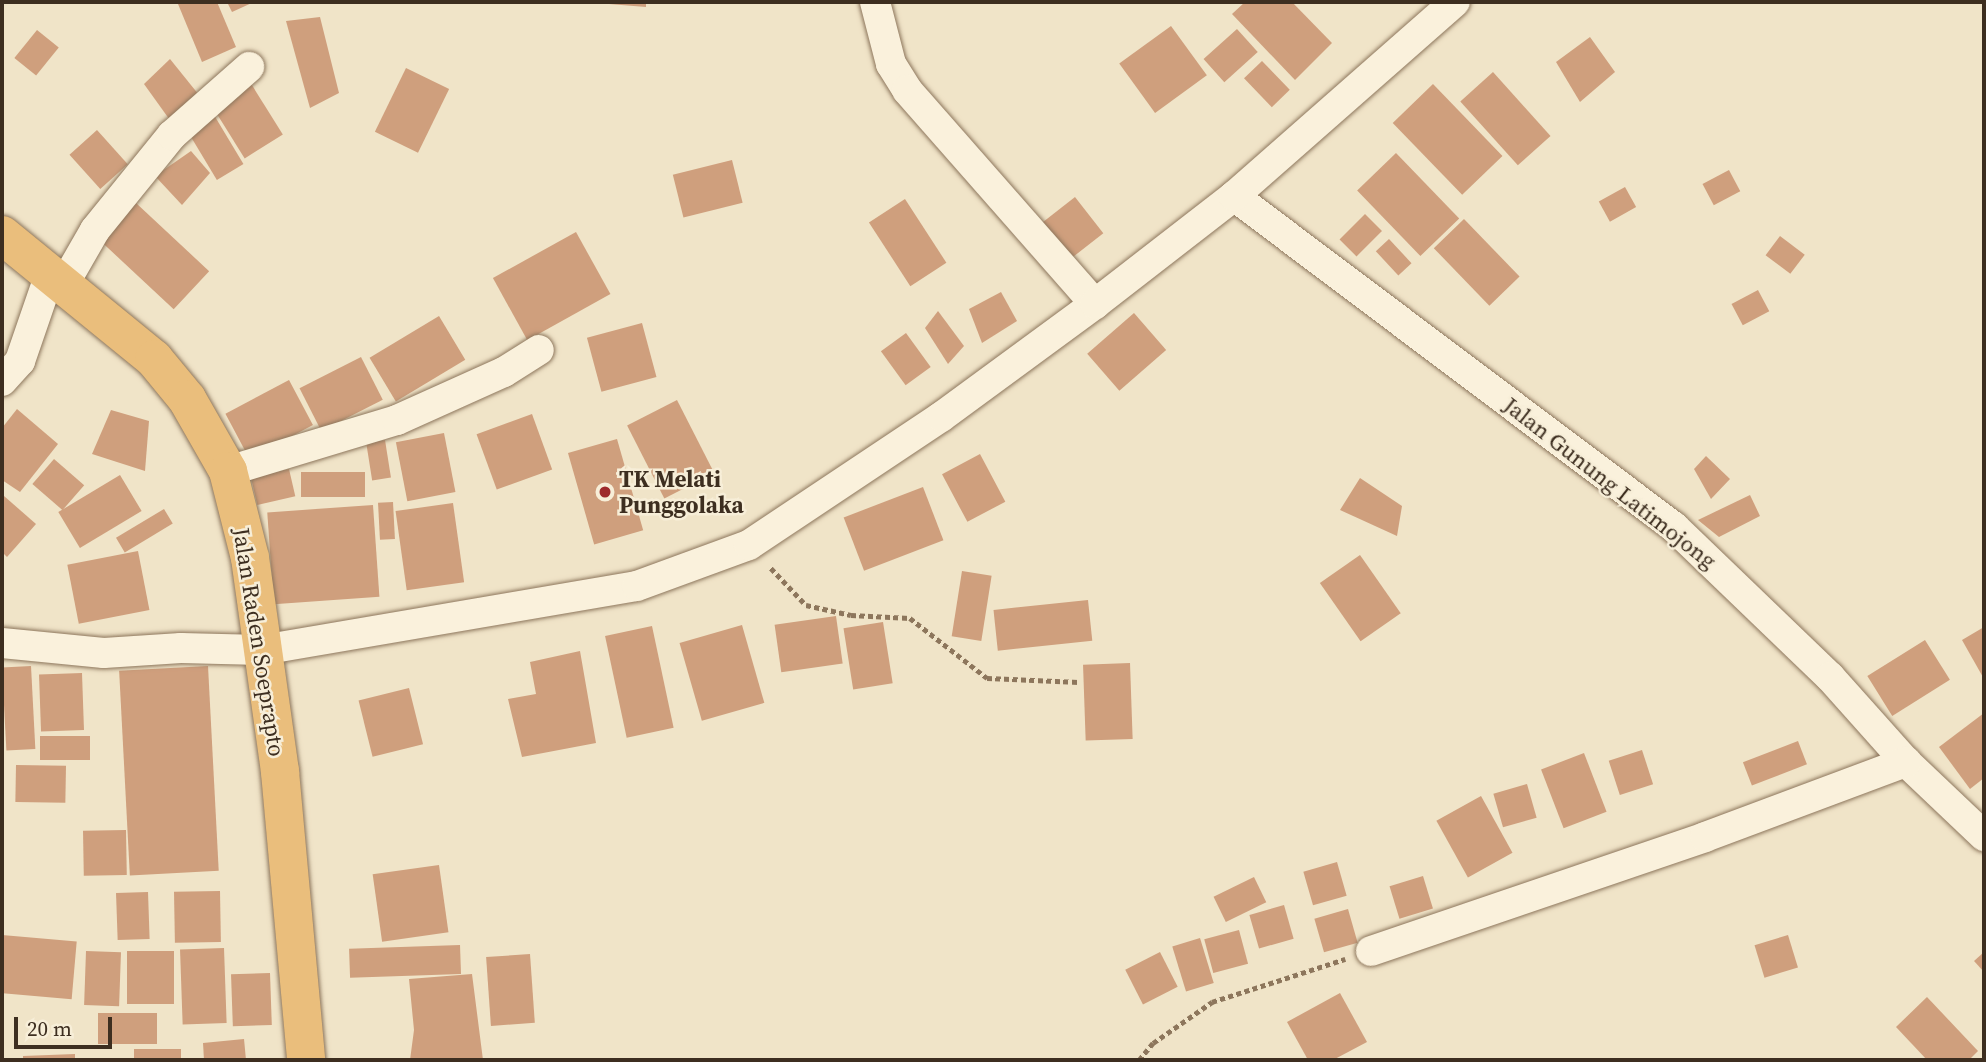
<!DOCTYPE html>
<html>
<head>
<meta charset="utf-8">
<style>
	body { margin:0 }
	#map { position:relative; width:1986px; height:1062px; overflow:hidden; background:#f0e4c8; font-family:"Source Serif 4",serif }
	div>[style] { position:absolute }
	.building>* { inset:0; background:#cf9f7d; transform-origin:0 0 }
	.path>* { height:4.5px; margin-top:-2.25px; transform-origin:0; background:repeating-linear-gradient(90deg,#8d765c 0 5px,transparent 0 8.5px) }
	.roads { filter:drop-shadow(0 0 2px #8d765c) drop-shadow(0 0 2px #8d765c) }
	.minor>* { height:30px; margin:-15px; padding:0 15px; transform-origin:15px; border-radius:15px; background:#faf1dc }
	.trunk>* { height:38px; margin:-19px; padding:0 19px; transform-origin:19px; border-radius:19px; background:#eabe7c }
	.dots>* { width:19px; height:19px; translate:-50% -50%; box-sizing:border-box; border:4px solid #f7eed8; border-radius:50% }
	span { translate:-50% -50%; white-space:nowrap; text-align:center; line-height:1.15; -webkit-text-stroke:5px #f7eed8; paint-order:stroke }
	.poi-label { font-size:23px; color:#3d2e20; font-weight:700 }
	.left { translate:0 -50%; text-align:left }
	.street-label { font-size:23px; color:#3d2e20 }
	.frame { position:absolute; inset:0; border:4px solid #3d2e20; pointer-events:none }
	.scale { position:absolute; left:14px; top:1017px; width:98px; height:32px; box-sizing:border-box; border:4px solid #3d2e20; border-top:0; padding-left:9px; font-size:21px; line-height:24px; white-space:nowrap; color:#3d2e20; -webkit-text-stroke:5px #f7eed8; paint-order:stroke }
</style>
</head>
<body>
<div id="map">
	<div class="building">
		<i style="clip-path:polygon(185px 2px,217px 2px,236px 47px,202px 62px,178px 4px)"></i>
		<i style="clip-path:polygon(227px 2px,254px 2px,232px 12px)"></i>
		<i style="clip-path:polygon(609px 2px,646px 2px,646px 7px,609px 4px)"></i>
		<i style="clip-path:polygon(1245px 2px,1292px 2px,1332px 43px,1295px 80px,1232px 14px)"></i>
		<i style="clip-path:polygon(320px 17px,339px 93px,310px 108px,286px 21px)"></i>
		<i style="left:1171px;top:26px;width:61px;height:64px;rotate:54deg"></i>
		<i style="left:1237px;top:29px;width:31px;height:45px;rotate:48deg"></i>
		<i style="left:37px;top:30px;width:28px;height:36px;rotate:39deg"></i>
		<i style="clip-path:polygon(1590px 37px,1615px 72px,1580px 102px,1556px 62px)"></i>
		<i style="clip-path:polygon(170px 59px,199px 95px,172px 123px,144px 84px)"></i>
		<i style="left:1262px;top:61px;width:40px;height:25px;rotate:46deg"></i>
		<i style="left:406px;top:68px;width:48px;height:71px;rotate:26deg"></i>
		<i style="left:1493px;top:72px;width:86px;height:44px;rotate:48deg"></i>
		<i style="left:250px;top:82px;width:62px;height:45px;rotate:58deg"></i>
		<i style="left:1433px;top:84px;width:100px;height:56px;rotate:46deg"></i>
		<i style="left:211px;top:110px;width:63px;height:31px;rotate:59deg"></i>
		<i style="left:97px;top:130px;width:46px;height:37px;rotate:48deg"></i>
		<i style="clip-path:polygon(191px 151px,210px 173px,182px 205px,155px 176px)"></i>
		<i style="left:1396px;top:153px;width:91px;height:54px;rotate:46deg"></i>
		<i style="left:732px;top:160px;width:44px;height:61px;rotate:76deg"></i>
		<i style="left:1729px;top:170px;width:24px;height:30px;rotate:62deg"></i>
		<i style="left:1625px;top:187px;width:23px;height:30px;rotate:61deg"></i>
		<i style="left:1075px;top:197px;width:46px;height:45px;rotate:52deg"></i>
		<i style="left:905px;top:199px;width:76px;height:43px;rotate:57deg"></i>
		<i style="left:136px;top:203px;width:100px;height:52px;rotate:43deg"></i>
		<i style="left:1365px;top:214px;width:24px;height:36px;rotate:45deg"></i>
		<i style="left:1464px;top:219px;width:80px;height:42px;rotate:46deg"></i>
		<i style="left:576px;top:232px;width:71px;height:95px;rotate:61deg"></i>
		<i style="left:1780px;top:236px;width:31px;height:24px;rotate:37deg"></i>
		<i style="left:1389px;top:239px;width:33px;height:18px;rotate:47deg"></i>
		<i style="left:1758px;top:290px;width:24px;height:30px;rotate:62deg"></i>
		<i style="clip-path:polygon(1001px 292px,1017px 321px,982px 343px,969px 309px)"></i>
		<i style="clip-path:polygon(938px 311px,964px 346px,948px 364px,925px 328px)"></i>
		<i style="left:1134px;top:313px;width:49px;height:62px;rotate:49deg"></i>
		<i style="left:439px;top:316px;width:51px;height:81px;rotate:59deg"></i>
		<i style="left:642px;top:323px;width:56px;height:57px;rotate:75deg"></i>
		<i style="left:906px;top:333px;width:42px;height:31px;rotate:54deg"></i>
		<i style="left:361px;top:357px;width:48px;height:69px;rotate:63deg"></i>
		<i style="left:289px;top:380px;width:51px;height:72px;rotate:62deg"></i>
		<i style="left:677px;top:400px;width:82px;height:56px;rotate:63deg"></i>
		<i style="clip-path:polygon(17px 409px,58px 444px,20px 492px,2px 480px,2px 428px)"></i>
		<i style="clip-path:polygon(111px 410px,149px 421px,145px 471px,92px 454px)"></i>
		<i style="left:532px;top:414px;width:59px;height:59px;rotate:70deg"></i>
		<i style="left:444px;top:433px;width:60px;height:49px;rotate:79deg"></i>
		<i style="left:617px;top:439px;width:95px;height:51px;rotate:74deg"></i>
		<i style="left:385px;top:440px;width:38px;height:19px;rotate:81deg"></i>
		<i style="left:980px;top:454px;width:54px;height:43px;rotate:62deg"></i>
		<i style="clip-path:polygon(1706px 456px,1730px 479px,1711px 499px,1694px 469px)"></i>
		<i style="left:54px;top:459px;width:40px;height:33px;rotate:41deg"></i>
		<i style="left:289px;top:469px;width:28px;height:39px;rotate:77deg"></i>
		<i style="left:365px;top:472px;width:25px;height:64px;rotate:90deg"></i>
		<i style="left:120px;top:475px;width:42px;height:72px;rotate:59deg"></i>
		<i style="clip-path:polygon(1360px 478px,1402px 506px,1397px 536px,1340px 510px)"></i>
		<i style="left:923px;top:487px;width:57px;height:85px;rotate:69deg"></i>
		<i style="clip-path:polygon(1750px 495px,1760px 516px,1719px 537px,1698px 520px)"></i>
		<i style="clip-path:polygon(4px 496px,36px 524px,7px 557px,2px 552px)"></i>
		<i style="left:393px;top:502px;width:37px;height:15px;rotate:87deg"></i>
		<i style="left:453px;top:503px;width:80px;height:58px;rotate:82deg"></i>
		<i style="left:373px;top:505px;width:92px;height:106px;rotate:86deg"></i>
		<i style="left:164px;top:509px;width:17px;height:56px;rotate:59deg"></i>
		<i style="left:138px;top:551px;width:60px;height:72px;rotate:79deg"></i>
		<i style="left:1360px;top:555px;width:71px;height:49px;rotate:55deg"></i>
		<i style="left:962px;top:571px;width:30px;height:66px;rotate:9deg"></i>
		<i style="left:1088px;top:600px;width:41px;height:95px;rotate:84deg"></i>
		<i style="left:836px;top:616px;width:48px;height:62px;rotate:82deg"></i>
		<i style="left:883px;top:622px;width:62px;height:40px;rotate:81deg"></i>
		<i style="left:742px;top:625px;width:81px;height:65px;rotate:74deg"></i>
		<i style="left:652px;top:626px;width:104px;height:48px;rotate:78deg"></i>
		<i style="clip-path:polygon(1984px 627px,1984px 679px,1962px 640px)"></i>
		<i style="left:1925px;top:640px;width:47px;height:68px;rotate:58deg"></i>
		<i style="clip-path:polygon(580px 651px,596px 743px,522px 757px,508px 699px,536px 694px,530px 662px)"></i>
		<i style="left:1130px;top:663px;width:76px;height:47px;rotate:88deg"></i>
		<i style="left:31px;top:666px;width:83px;height:29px;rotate:87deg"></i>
		<i style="left:208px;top:666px;width:205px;height:89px;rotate:87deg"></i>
		<i style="left:82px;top:673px;width:57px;height:43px;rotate:88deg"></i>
		<i style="left:409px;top:688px;width:58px;height:52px;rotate:76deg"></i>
		<i style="clip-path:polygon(1984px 713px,1984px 778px,1970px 789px,1939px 747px)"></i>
		<i style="left:40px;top:736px;width:50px;height:24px"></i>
		<i style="left:1798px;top:741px;width:25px;height:59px;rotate:69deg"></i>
		<i style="left:1642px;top:750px;width:36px;height:35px;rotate:72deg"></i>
		<i style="left:1584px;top:753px;width:63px;height:46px;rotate:69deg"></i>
		<i style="left:16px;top:765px;width:50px;height:37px;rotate:1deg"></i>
		<i style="left:1527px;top:784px;width:35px;height:35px;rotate:74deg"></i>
		<i style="left:1481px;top:796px;width:65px;height:51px;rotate:61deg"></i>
		<i style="left:126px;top:830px;width:45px;height:43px;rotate:89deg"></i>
		<i style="left:1337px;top:862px;width:35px;height:35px;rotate:74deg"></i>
		<i style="left:439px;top:865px;width:68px;height:67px;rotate:82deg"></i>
		<i style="left:1423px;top:876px;width:34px;height:35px;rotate:73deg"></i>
		<i style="left:1254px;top:877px;width:28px;height:45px;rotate:64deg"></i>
		<i style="left:220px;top:891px;width:51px;height:46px;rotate:89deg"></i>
		<i style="left:148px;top:892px;width:47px;height:32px;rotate:88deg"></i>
		<i style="left:1284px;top:905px;width:35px;height:36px;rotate:74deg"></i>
		<i style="left:1348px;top:909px;width:35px;height:35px;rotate:74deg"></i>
		<i style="left:1239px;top:930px;width:35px;height:36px;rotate:75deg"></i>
		<i style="left:2px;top:935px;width:75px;height:58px;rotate:5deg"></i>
		<i style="left:1788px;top:935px;width:34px;height:35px;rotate:73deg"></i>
		<i style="left:1200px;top:938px;width:47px;height:29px;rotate:73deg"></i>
		<i style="left:460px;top:945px;width:29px;height:111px;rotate:88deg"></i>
		<i style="left:224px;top:948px;width:75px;height:44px;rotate:88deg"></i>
		<i style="left:86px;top:951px;width:35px;height:54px;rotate:2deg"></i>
		<i style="left:127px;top:951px;width:47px;height:53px"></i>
		<i style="left:1160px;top:952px;width:39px;height:39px;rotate:63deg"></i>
		<i style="clip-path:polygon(1984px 952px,1984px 972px,1974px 961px)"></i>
		<i style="left:530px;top:954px;width:69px;height:44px;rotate:86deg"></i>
		<i style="left:270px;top:973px;width:52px;height:39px;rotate:88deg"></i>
		<i style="clip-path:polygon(472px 974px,483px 1060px,410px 1060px,414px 1030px,409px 979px)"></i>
		<i style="clip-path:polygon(1340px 993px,1367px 1042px,1333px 1060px,1308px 1060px,1287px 1022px)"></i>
		<i style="clip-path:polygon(1927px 997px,1978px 1051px,1969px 1060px,1927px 1060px,1896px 1027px)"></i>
		<i style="left:157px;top:1013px;width:31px;height:59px;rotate:90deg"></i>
		<i style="clip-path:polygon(244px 1039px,246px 1060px,204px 1060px,203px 1043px)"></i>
		<i style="left:181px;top:1049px;width:11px;height:47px;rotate:90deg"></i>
		<i style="clip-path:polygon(75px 1054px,75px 1060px,23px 1060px,23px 1056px)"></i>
	</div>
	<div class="path">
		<i style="left:771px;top:568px;width:51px;rotate:46.6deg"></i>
		<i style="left:806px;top:605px;width:46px;rotate:12.5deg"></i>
		<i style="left:851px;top:615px;width:59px;rotate:2.9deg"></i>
		<i style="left:910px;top:618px;width:98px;rotate:37.9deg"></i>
		<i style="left:987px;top:678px;width:92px;rotate:2.5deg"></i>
		<i style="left:1139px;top:1060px;width:22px;rotate:-51deg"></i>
		<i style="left:1153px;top:1043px;width:72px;rotate:-34.8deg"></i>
		<i style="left:1212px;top:1002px;width:140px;rotate:-17.9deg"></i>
	</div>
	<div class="roads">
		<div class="minor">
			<i style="left:875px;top:2px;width:64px;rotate:75.5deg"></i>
			<i style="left:891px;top:64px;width:31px;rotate:58deg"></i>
			<i style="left:907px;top:90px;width:285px;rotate:48.7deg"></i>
			<i style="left:1234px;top:196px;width:551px;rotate:36.95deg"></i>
			<i style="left:1674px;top:527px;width:216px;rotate:43.9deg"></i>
			<i style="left:1830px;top:677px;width:114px;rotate:48.2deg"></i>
			<i style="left:1906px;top:762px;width:108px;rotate:43.5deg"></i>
			<i style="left:64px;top:284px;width:62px;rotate:-60.1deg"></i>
			<i style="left:95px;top:230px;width:122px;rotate:-51deg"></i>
			<i style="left:172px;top:135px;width:103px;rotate:-41.4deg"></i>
			<i style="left:2px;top:381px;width:27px;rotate:-48deg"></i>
			<i style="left:20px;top:361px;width:95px;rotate:-71deg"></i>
			<i style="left:228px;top:471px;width:177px;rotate:-16.8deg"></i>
			<i style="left:397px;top:420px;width:117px;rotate:-24.2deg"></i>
			<i style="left:504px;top:372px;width:41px;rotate:-32.2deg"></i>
			<i style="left:2px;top:643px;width:102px;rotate:5.6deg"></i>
			<i style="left:104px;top:653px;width:77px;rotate:-3.7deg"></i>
			<i style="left:181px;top:648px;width:81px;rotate:1.4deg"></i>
			<i style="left:262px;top:650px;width:380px;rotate:-9.7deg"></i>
			<i style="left:637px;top:586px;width:119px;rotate:-20.1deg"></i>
			<i style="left:749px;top:545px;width:231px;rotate:-33.7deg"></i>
			<i style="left:941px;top:417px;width:191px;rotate:-36.3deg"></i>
			<i style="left:1095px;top:304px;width:176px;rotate:-37.8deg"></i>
			<i style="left:1234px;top:196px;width:294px;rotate:-41.3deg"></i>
			<i style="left:1371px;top:951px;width:353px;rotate:-18.8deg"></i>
			<i style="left:1705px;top:837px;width:215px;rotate:-20.5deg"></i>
		</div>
		<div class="trunk">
			<i style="left:2px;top:235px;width:196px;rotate:39.2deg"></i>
			<i style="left:154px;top:359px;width:52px;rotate:50.5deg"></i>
			<i style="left:187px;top:399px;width:83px;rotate:60.3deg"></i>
			<i style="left:228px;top:471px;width:90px;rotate:75.8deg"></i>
			<i style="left:250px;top:558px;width:216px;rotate:82deg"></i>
			<i style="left:280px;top:772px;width:289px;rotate:84.8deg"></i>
		</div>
	</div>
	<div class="dots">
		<i style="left:605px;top:492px;background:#9e2a2b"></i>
	</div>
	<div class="poi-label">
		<span class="left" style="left:619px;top:492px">TK Melati<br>Punggolaka</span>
	</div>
	<div class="street-label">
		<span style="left:1610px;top:483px;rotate:38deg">Jalan Gunung Latimojong</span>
		<span style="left:259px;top:642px;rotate:81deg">Jalan Raden Soeprapto</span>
	</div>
	<div class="frame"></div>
	<div class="scale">20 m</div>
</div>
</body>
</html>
